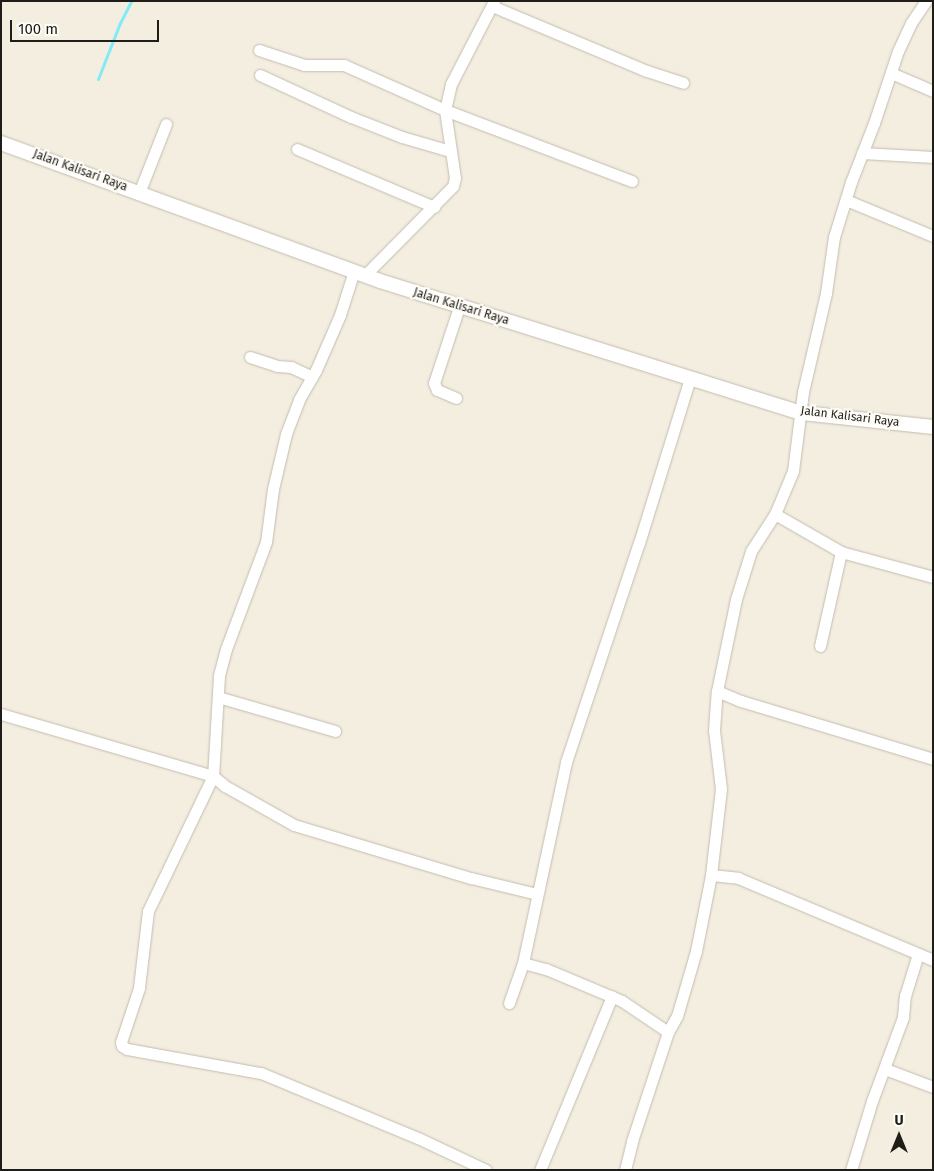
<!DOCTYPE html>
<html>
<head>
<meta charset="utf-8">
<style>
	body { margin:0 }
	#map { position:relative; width:934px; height:1171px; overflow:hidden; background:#f4eee0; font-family:"Fira Sans",sans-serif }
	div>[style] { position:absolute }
	.stream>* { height:3px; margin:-1.5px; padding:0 1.5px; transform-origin:1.5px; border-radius:1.5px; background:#83ebf6 }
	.roads { filter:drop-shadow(0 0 1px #c2bcaf) drop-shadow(0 0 1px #c2bcaf) }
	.minor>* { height:11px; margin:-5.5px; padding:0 5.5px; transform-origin:5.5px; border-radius:5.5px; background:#fff }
	.tertiary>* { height:14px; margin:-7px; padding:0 7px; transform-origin:7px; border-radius:7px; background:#fff }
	span { translate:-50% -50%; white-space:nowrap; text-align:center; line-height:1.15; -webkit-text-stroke:4.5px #fefcf6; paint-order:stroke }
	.street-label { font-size:12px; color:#1f1d18 }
	.frame { position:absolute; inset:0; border:2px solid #1f1d18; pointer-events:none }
	.north { position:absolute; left:874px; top:1111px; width:50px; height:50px; -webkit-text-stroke:4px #fefcf6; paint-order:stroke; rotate:0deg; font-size:14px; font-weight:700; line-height:20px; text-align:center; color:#1f1d18 }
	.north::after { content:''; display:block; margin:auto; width:18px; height:22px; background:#1f1d18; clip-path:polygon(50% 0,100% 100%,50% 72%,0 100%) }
	.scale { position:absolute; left:10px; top:20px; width:149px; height:22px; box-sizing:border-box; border:2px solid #1f1d18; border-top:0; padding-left:6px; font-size:15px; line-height:18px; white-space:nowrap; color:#1f1d18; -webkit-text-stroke:4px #fefcf6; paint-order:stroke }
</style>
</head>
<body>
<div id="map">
	<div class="stream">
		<i style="left:98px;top:79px;width:60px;rotate:-68.6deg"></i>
		<i style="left:120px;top:23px;width:25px;rotate:-63deg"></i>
	</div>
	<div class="roads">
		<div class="minor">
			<i style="left:492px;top:6px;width:168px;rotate:22.8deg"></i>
			<i style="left:647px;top:71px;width:38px;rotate:18deg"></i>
			<i style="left:259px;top:50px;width:47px;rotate:18.4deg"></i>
			<i style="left:304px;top:65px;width:40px"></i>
			<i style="left:344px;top:65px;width:111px;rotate:24deg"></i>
			<i style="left:445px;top:110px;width:200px;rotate:20.8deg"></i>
			<i style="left:891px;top:73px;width:46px;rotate:23.2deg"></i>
			<i style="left:260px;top:75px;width:100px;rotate:24.8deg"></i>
			<i style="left:351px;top:117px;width:55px;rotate:21.4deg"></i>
			<i style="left:402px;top:137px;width:50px;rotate:16.3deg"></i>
			<i style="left:297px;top:149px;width:149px;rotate:22.9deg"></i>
			<i style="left:862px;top:153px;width:71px;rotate:3.2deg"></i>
			<i style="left:139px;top:193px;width:74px;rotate:-68.6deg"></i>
			<i style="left:846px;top:200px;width:94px;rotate:22.5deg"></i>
			<i style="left:354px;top:271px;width:46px;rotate:107.7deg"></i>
			<i style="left:340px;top:315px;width:60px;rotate:113.6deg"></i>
			<i style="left:316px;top:370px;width:34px;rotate:120deg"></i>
			<i style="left:299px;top:400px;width:36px;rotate:111deg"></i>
			<i style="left:286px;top:434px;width:57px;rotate:103.3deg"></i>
			<i style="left:273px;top:489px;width:53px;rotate:97.5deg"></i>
			<i style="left:266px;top:542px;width:114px;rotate:110.5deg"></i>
			<i style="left:226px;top:649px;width:28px;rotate:105deg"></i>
			<i style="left:219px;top:676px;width:100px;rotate:93.4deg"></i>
			<i style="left:213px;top:776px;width:150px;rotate:115.7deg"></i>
			<i style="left:148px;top:911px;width:78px;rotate:96.7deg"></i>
			<i style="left:139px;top:988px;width:57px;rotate:108.4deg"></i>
			<i style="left:121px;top:1042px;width:4px;rotate:76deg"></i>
			<i style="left:122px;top:1046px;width:6px;rotate:31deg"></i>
			<i style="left:127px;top:1049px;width:136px;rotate:10.2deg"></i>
			<i style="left:261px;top:1073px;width:170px;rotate:22.5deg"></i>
			<i style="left:418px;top:1138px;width:75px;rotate:25.2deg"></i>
			<i style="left:365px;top:275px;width:125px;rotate:-45.3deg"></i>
			<i style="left:453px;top:186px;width:8px;rotate:-76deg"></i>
			<i style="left:455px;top:178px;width:69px;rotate:-98.4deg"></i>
			<i style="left:445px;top:110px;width:27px;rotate:-77deg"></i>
			<i style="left:451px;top:84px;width:93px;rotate:-62.6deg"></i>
			<i style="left:250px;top:357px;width:28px;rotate:18deg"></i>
			<i style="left:277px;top:366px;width:14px;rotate:4deg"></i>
			<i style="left:291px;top:367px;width:23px;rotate:25deg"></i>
			<i style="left:456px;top:398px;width:21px;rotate:-157deg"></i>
			<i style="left:437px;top:390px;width:8px;rotate:-113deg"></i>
			<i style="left:434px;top:383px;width:80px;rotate:-71.8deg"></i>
			<i style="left:775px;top:514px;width:76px;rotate:29.9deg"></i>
			<i style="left:841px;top:552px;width:95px;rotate:15.2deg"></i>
			<i style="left:820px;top:646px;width:96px;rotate:-77.4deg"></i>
			<i style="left:717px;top:691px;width:26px;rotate:23deg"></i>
			<i style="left:741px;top:701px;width:201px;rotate:16.8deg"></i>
			<i style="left:218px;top:697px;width:122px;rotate:16.2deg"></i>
			<i style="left:1px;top:714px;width:221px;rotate:16.3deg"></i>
			<i style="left:213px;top:776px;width:16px;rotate:40deg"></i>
			<i style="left:225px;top:786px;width:79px;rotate:29.5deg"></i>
			<i style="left:294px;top:825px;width:185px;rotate:16.7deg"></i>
			<i style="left:471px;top:878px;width:68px;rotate:13.6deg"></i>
			<i style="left:711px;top:875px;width:27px;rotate:6deg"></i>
			<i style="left:738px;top:878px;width:212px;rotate:22.8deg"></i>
			<i style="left:523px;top:963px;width:24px;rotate:15deg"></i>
			<i style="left:546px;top:969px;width:82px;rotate:22.8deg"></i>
			<i style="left:622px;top:1001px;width:55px;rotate:34deg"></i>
			<i style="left:668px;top:1032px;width:18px;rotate:-61deg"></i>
			<i style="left:677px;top:1016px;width:68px;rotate:-73.7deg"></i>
			<i style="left:696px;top:951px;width:77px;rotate:-78.8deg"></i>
			<i style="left:711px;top:875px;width:87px;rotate:-83.4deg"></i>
			<i style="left:721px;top:789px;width:59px;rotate:-96.8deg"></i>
			<i style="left:714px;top:730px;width:39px;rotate:-86deg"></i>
			<i style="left:717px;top:691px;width:94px;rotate:-78.3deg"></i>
			<i style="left:736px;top:599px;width:50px;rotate:-72.6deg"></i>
			<i style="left:751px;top:551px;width:44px;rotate:-57deg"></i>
			<i style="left:775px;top:514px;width:47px;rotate:-67.3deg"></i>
			<i style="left:793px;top:471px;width:80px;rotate:-82.8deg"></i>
			<i style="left:803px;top:392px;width:102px;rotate:-76.9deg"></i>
			<i style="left:826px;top:293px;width:57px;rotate:-81.9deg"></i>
			<i style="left:834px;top:237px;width:58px;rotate:-72.8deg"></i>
			<i style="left:851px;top:182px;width:63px;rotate:-68.7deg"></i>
			<i style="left:874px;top:123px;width:76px;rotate:-71.6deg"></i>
			<i style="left:898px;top:51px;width:31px;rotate:-65deg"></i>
			<i style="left:911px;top:23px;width:27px;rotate:-56deg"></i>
			<i style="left:509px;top:1003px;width:42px;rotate:-70.7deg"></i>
			<i style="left:523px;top:963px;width:206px;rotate:-77.9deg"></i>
			<i style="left:566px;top:762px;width:231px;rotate:-71.6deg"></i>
			<i style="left:639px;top:543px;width:173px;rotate:-72.8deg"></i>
			<i style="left:885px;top:1069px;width:51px;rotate:20.6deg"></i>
			<i style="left:540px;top:1170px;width:188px;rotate:-67.5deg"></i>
			<i style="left:625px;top:1170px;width:30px;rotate:-76deg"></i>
			<i style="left:632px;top:1141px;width:115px;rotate:-71.7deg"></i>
			<i style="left:851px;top:1170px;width:72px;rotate:-73.1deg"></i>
			<i style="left:872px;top:1101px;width:90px;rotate:-69.7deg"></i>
			<i style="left:903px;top:1017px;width:21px;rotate:-85deg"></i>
			<i style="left:905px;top:996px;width:44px;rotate:-72.8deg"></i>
		</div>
		<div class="tertiary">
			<i style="left:1px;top:143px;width:403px;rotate:20deg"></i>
			<i style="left:380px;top:281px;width:442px;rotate:17.4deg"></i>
			<i style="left:802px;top:413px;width:132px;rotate:6.1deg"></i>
		</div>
	</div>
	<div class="street-label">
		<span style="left:80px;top:171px;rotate:20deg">Jalan Kalisari Raya</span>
		<span style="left:461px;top:307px;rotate:17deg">Jalan Kalisari Raya</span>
		<span style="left:850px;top:417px;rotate:7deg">Jalan Kalisari Raya</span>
	</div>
	<div class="frame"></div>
	<div class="north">U</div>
	<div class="scale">100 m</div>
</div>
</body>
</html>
